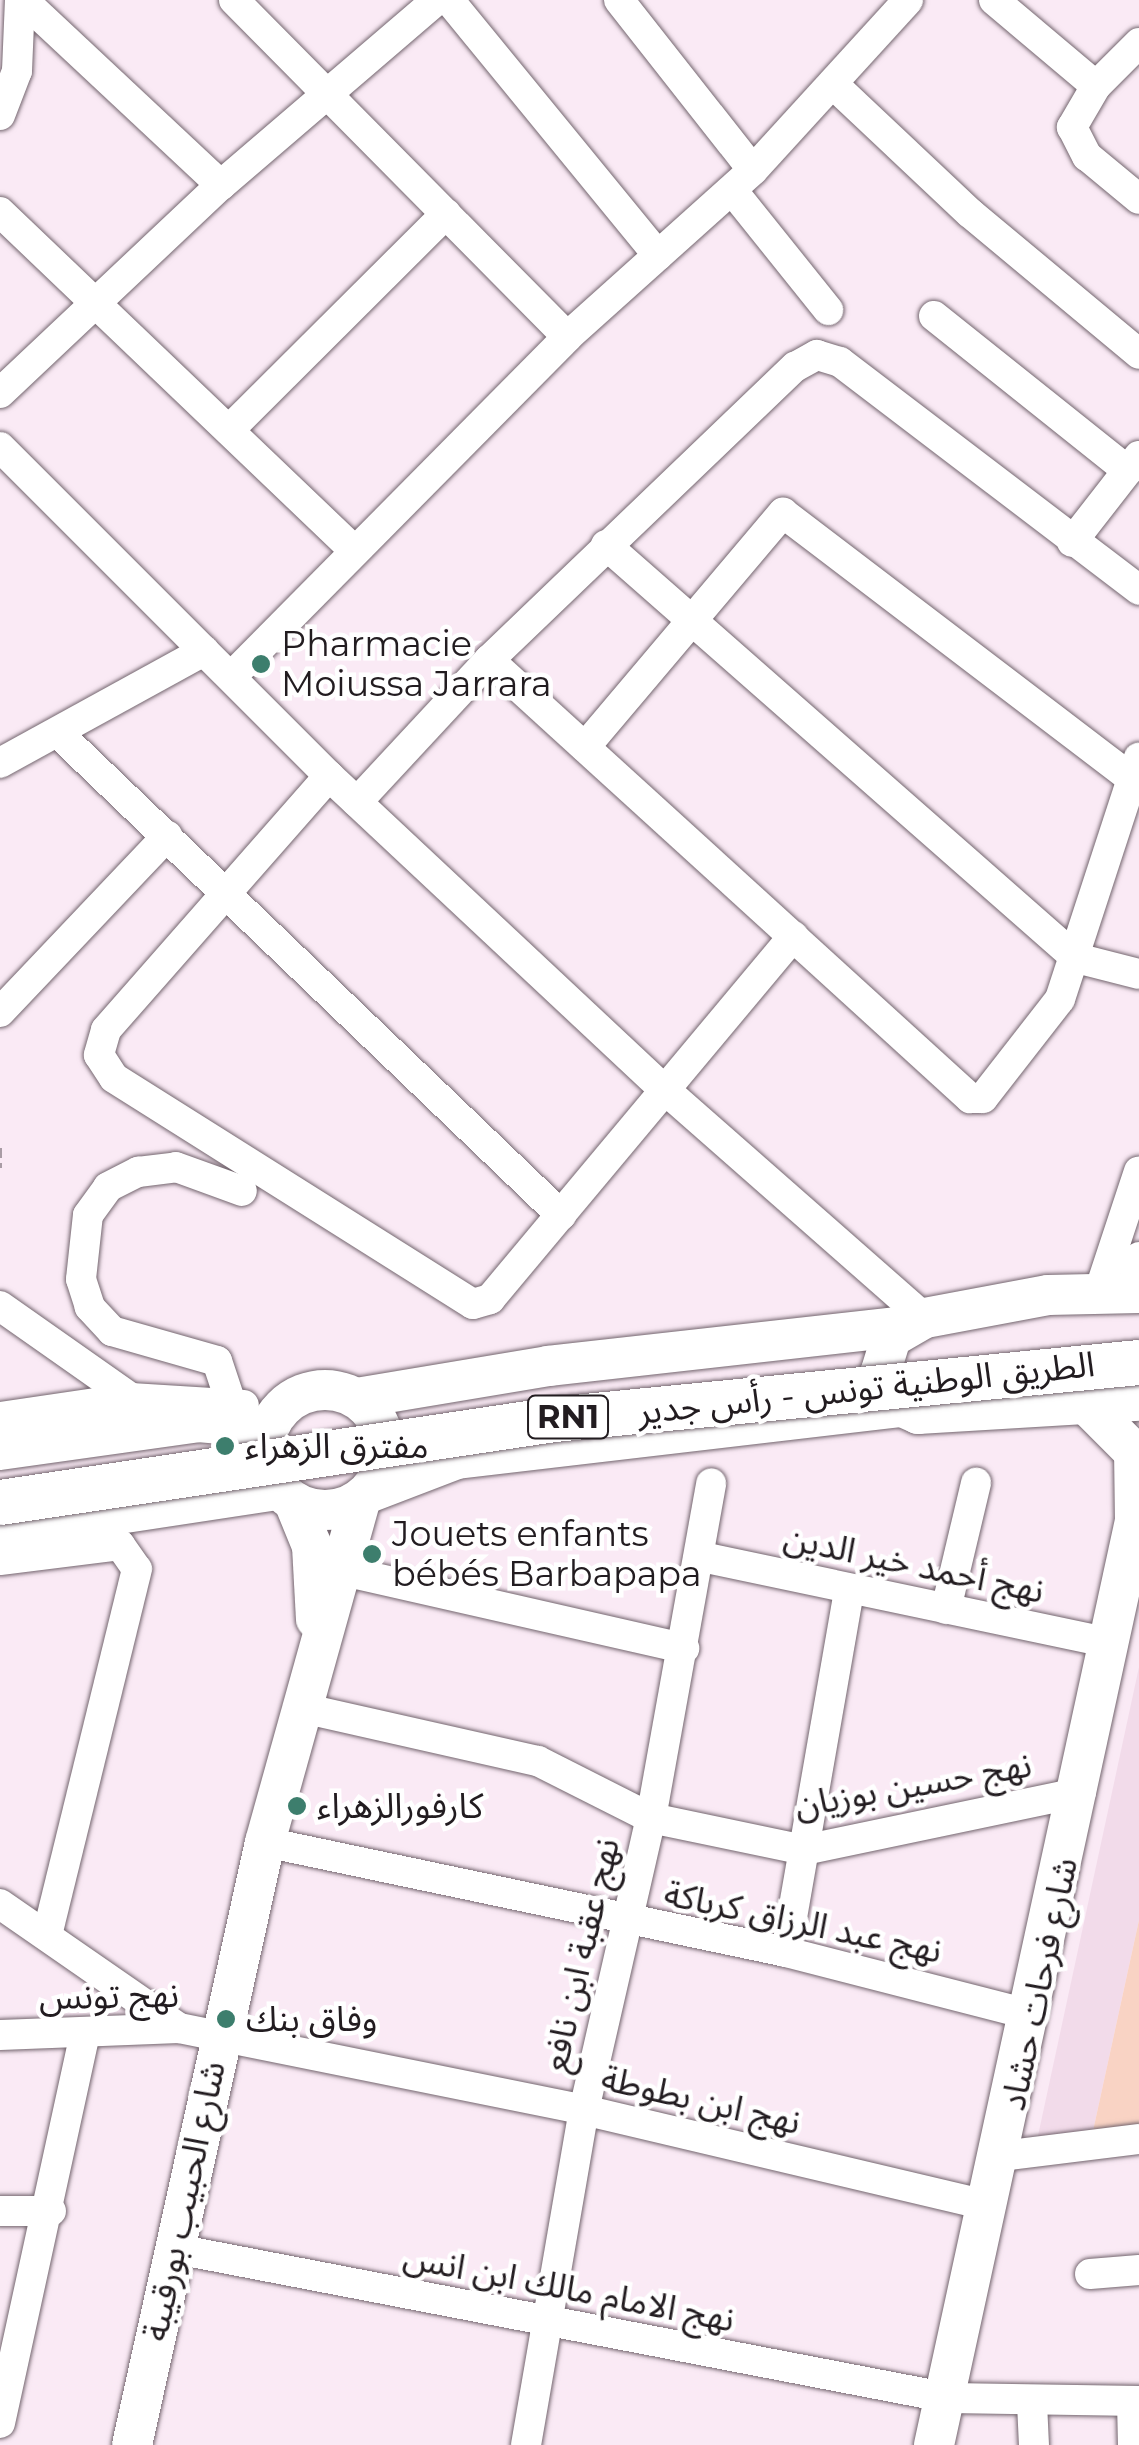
<!DOCTYPE html>
<html>
<head>
<meta charset="utf-8">
<style>
	body { margin:0 }
	#map { position:relative; width:1139px; height:2445px; overflow:hidden; background:#faeaf5; font-family:Montserrat,"Noto Sans Arabic",sans-serif }
	div>[style] { position:absolute }
	.built>* { inset:0; background:#f2dbea }
	.green>* { inset:0; background:#f9d3c4 }
	.path>* { height:4px; margin-top:-2px; transform-origin:0; background:repeating-linear-gradient(90deg,#a99ca5 0 10px,transparent 0 15px) }
	.roads { filter:drop-shadow(0 0 2px #73656e) drop-shadow(0 0 2px #73656e) }
	.minor>* { height:30px; margin:-15px; padding:0 15px; transform-origin:15px; border-radius:15px; background:#fff }
	.major>* { height:40px; margin:-20px; padding:0 20px; transform-origin:20px; border-radius:20px; background:#fff }
	.major>.ring { margin:-20px; padding:0; box-sizing:content-box; background:none; border:40px solid #fff; border-radius:50% }
	.bridges { filter:drop-shadow(0 0 2px #73656e) drop-shadow(0 0 2px #73656e) }
	.highway-bridge>* { height:45px; margin:-22.5px; padding:0 22.5px; transform-origin:22.5px; border-radius:22.5px; background:#fff }
	.dots>* { width:28px; height:28px; translate:-50% -50%; box-sizing:border-box; border:5px solid #fff; border-radius:50% }
	span { translate:-50% -50%; white-space:nowrap; text-align:center; line-height:1.15; -webkit-text-stroke:9px #fff; paint-order:stroke }
	.shield-label span { padding:2px 8px; background:#fff; border:2px solid; border-radius:8px; -webkit-text-stroke-width:0 }
	.shield-label { font-size:32px; color:#221c20; font-weight:700 }
	.poi-label { font-size:35px; color:#221c20 }
	.left { translate:0 -50%; text-align:left }
	.street-label { font-size:35px; color:#221c20 }
</style>
</head>
<body>
<div id="map">
	<div class="built">
		<i style="clip-path:polygon(1139px 1667px,1139px 1920px,1091px 2140px,1036px 2145px)"></i>
	</div>
	<div class="green">
		<i style="clip-path:polygon(1139px 1920px,1139px 2134px,1091px 2140px)"></i>
	</div>
	<div class="path">
		<i style="left:0;top:1148px;width:20px;rotate:90deg"></i>
	</div>
	<div class="roads">
		<div class="minor">
			<i style="left:23px;top:0;width:271px;rotate:43.1deg"></i>
			<i style="left:234px;top:0;width:474px;rotate:45.3deg"></i>
			<i style="left:449px;top:0;width:330px;rotate:50.7deg"></i>
			<i style="left:619px;top:0;width:216px;rotate:51.8deg"></i>
			<i style="left:994px;top:0;width:133px;rotate:40.1deg"></i>
			<i style="left:1139px;top:43px;width:61px;rotate:135deg"></i>
			<i style="left:1096px;top:86px;width:48px;rotate:120.3deg"></i>
			<i style="left:1072px;top:127px;width:33px;rotate:63deg"></i>
			<i style="left:1087px;top:156px;width:67px;rotate:39.6deg"></i>
			<i style="left:833px;top:84px;width:188px;rotate:43.3deg"></i>
			<i style="left:970px;top:213px;width:220px;rotate:39.8deg"></i>
			<i style="left:0;top:115px;width:47px;rotate:-68.9deg"></i>
			<i style="left:17px;top:71px;width:71px;rotate:-87.6deg"></i>
			<i style="left:732px;top:190px;width:154px;rotate:51.3deg"></i>
			<i style="left:0;top:212px;width:488px;rotate:43.7deg"></i>
			<i style="left:934px;top:316px;width:248px;rotate:38.6deg"></i>
			<i style="left:0;top:393px;width:303px;rotate:-43.3deg"></i>
			<i style="left:221px;top:185px;width:284px;rotate:-40.6deg"></i>
			<i style="left:230px;top:429px;width:305px;rotate:-44.9deg"></i>
			<i style="left:0;top:447px;width:465px;rotate:45deg"></i>
			<i style="left:329px;top:776px;width:458px;rotate:43.1deg"></i>
			<i style="left:664px;top:1089px;width:347px;rotate:41.3deg"></i>
			<i style="left:1072px;top:542px;width:109px;rotate:-52.1deg"></i>
			<i style="left:606px;top:545px;width:626px;rotate:41.31deg"></i>
			<i style="left:1076px;top:958px;width:65px;rotate:14.3deg"></i>
			<i style="left:489px;top:660px;width:651px;rotate:42.32deg"></i>
			<i style="left:970px;top:1098px;width:13px"></i>
			<i style="left:983px;top:1098px;width:125px;rotate:-52.1deg"></i>
			<i style="left:1060px;top:999px;width:254px;rotate:-71.9deg"></i>
			<i style="left:231px;top:677px;width:478px;rotate:-45.3deg"></i>
			<i style="left:567px;top:337px;width:250px;rotate:-41.9deg"></i>
			<i style="left:753px;top:170px;width:230px;rotate:-47.6deg"></i>
			<i style="left:58px;top:733px;width:697px;rotate:43.78deg"></i>
			<i style="left:585px;top:747px;width:307px;rotate:-49.8deg"></i>
			<i style="left:783px;top:513px;width:439px;rotate:37.3deg"></i>
			<i style="left:0;top:763px;width:233px;rotate:-28.8deg"></i>
			<i style="left:329px;top:776px;width:338px;rotate:131.3deg"></i>
			<i style="left:106px;top:1030px;width:26px;rotate:106deg"></i>
			<i style="left:99px;top:1055px;width:27px;rotate:57deg"></i>
			<i style="left:114px;top:1078px;width:424px;rotate:32.2deg"></i>
			<i style="left:473px;top:1304px;width:18px;rotate:-16deg"></i>
			<i style="left:490px;top:1299px;width:473px;rotate:-50.1deg"></i>
			<i style="left:357px;top:802px;width:194px;rotate:-47.1deg"></i>
			<i style="left:489px;top:660px;width:424px;rotate:-43.8deg"></i>
			<i style="left:795px;top:367px;width:25px;rotate:-29deg"></i>
			<i style="left:817px;top:355px;width:24px;rotate:17deg"></i>
			<i style="left:840px;top:362px;width:376px;rotate:37.3deg"></i>
			<i style="left:0;top:1012px;width:243px;rotate:-46.5deg"></i>
			<i style="left:1099px;top:1292px;width:127px;rotate:-71.7deg"></i>
			<i style="left:1131px;top:1293px;width:37px;rotate:-77deg"></i>
			<i style="left:0;top:1306px;width:160px;rotate:35.1deg"></i>
			<i style="left:230px;top:1400px;width:41px;rotate:-108.4deg"></i>
			<i style="left:217px;top:1361px;width:109px;rotate:-164.1deg"></i>
			<i style="left:112px;top:1331px;width:33px;rotate:-133deg"></i>
			<i style="left:90px;top:1307px;width:29px;rotate:-108deg"></i>
			<i style="left:81px;top:1279px;width:64px;rotate:-83.8deg"></i>
			<i style="left:88px;top:1215px;width:34px;rotate:-54deg"></i>
			<i style="left:108px;top:1187px;width:34px;rotate:-27deg"></i>
			<i style="left:138px;top:1172px;width:38px;rotate:-7deg"></i>
			<i style="left:176px;top:1167px;width:70px;rotate:20deg"></i>
			<i style="left:0;top:1417px;width:132px;rotate:-8.3deg"></i>
			<i style="left:131px;top:1398px;width:113px;rotate:3.5deg"></i>
			<i style="left:702px;top:1557px;width:418px;rotate:11.9deg"></i>
			<i style="left:0;top:1560px;width:121px;rotate:-7.1deg"></i>
			<i style="left:120px;top:1545px;width:29px;rotate:55deg"></i>
			<i style="left:137px;top:1569px;width:374px;rotate:103.8deg"></i>
			<i style="left:344px;top:1571px;width:349px;rotate:12.8deg"></i>
			<i style="left:946px;top:1609px;width:130px;rotate:-76.6deg"></i>
			<i style="left:302px;top:1708px;width:242px;rotate:12.7deg"></i>
			<i style="left:538px;top:1761px;width:127px;rotate:26.8deg"></i>
			<i style="left:651px;top:1818px;width:156px;rotate:11.8deg"></i>
			<i style="left:804px;top:1850px;width:283px;rotate:-11.8deg"></i>
			<i style="left:265px;top:1842px;width:532px;rotate:11.92deg"></i>
			<i style="left:786px;top:1952px;width:254px;rotate:14.4deg"></i>
			<i style="left:0;top:1904px;width:218px;rotate:34.7deg"></i>
			<i style="left:786px;top:1952px;width:366px;rotate:-80.1deg"></i>
			<i style="left:0;top:2035px;width:179px;rotate:-2.2deg"></i>
			<i style="left:179px;top:2028px;width:413px;rotate:11.4deg"></i>
			<i style="left:584px;top:2110px;width:416px;rotate:13.3deg"></i>
			<i style="left:1001px;top:2156px;width:139px;rotate:-7deg"></i>
			<i style="left:0;top:2211px;width:51px"></i>
			<i style="left:176px;top:2249px;width:787px;rotate:10.91deg"></i>
			<i style="left:949px;top:2398px;width:190px;rotate:0.9deg"></i>
			<i style="left:1090px;top:2274px;width:49px;rotate:-4.7deg"></i>
			<i style="left:1132px;top:2401px;width:44px;rotate:88.7deg"></i>
			<i style="left:1032px;top:2403px;width:42px;rotate:87.3deg"></i>
			<i style="left:0;top:2423px;width:398px;rotate:-77.7deg"></i>
			<i style="left:526px;top:2445px;width:340px;rotate:-80.2deg"></i>
			<i style="left:584px;top:2110px;width:300px;rotate:-77.1deg"></i>
			<i style="left:651px;top:1818px;width:340px;rotate:-79.8deg"></i>
		</div>
		<div class="major">
			<i style="left:1139px;top:1293px;width:91px;rotate:178.7deg"></i>
			<i style="left:1048px;top:1295px;width:125px;rotate:169.4deg"></i>
			<i style="left:925px;top:1318px;width:39px;rotate:150deg"></i>
			<i style="left:891px;top:1338px;width:37px;rotate:107deg"></i>
			<i style="left:880px;top:1373px;width:29px;rotate:72deg"></i>
			<i style="left:889px;top:1401px;width:32px;rotate:24deg"></i>
			<i style="left:918px;top:1414px;width:221px;rotate:-3.4deg"></i>
			<i class="ring" style="left:265px;top:1390px;width:80px;height:80px"></i>
			<i style="left:357px;top:1398px;width:194px;rotate:-9.5deg"></i>
			<i style="left:548px;top:1366px;width:361px;rotate:-6.4deg"></i>
			<i style="left:0;top:1450px;width:200px;rotate:-8deg"></i>
			<i style="left:198px;top:1422px;width:70px;rotate:4.9deg"></i>
			<i style="left:368px;top:1493px;width:95px;rotate:-20.9deg"></i>
			<i style="left:457px;top:1459px;width:443px;rotate:-6.7deg"></i>
			<i style="left:294px;top:1502px;width:48px;rotate:67.8deg"></i>
			<i style="left:312px;top:1546px;width:73px;rotate:86.9deg"></i>
			<i style="left:0;top:1532px;width:282px;rotate:-8.6deg"></i>
			<i style="left:132px;top:2445px;width:617px;rotate:-77.56deg"></i>
			<i style="left:265px;top:1842px;width:356px;rotate:-74.4deg"></i>
			<i style="left:934px;top:2445px;width:946px;rotate:-77.73deg"></i>
			<i style="left:1135px;top:1521px;width:69px;rotate:-90.8deg"></i>
			<i style="left:1134px;top:1452px;width:66px;rotate:-135deg"></i>
		</div>
	</div>
	<div class="bridges">
		<div class="highway-bridge">
			<i style="left:0;top:1502px;width:560px;rotate:-8.52deg"></i>
			<i style="left:554px;top:1419px;width:588px;rotate:-5.57deg"></i>
		</div>
	</div>
	<div class="dots">
		<i style="left:261px;top:664px;background:#3d7e6d"></i>
		<i style="left:225px;top:1446px;background:#3d7e6d"></i>
		<i style="left:372px;top:1554px;background:#3d7e6d"></i>
		<i style="left:297px;top:1806px;background:#3d7e6d"></i>
		<i style="left:226px;top:2019px;background:#3d7e6d"></i>
	</div>
	<div class="shield-label">
		<span style="left:568px;top:1417px">RN1</span>
	</div>
	<div class="poi-label">
		<span class="left" style="left:281px;top:664px">Pharmacie<br>Moiussa Jarrara</span>
		<span class="left" style="left:245px;top:1446px">مفترق الزهراء</span>
		<span class="left" style="left:392px;top:1554px">Jouets enfants<br>bébés Barbapapa</span>
		<span class="left" style="left:317px;top:1806px">كارفورالزهراء</span>
		<span class="left" style="left:246px;top:2019px">وفاق بنك</span>
	</div>
	<div class="street-label">
		<span style="left:866px;top:1388px;rotate:-6deg">الطريق الوطنية تونس - رأس جدير</span>
		<span style="left:914px;top:1564px;rotate:12deg">نهج أحمد خير الدين</span>
		<span style="left:913px;top:1785px;rotate:-10deg">نهج حسين بوزيان</span>
		<span style="left:803px;top:1922px;rotate:12deg">نهج عبد الرزاق كرباكة</span>
		<span style="left:581px;top:1955px;rotate:-77deg">نهج عقبة ابن نافع</span>
		<span style="left:1039px;top:1984px;rotate:-78deg">شارع فرحات حشاد</span>
		<span style="left:109px;top:1996px;rotate:-1deg">نهج تونس</span>
		<span style="left:701px;top:2100px;rotate:13deg">نهج ابن بطوطة</span>
		<span style="left:184px;top:2201px;rotate:-78deg">شارع الحبيب بورقيبة</span>
		<span style="left:569px;top:2288px;rotate:11deg">نهج الامام مالك ابن انس</span>
	</div>
</div>
</body>
</html>
